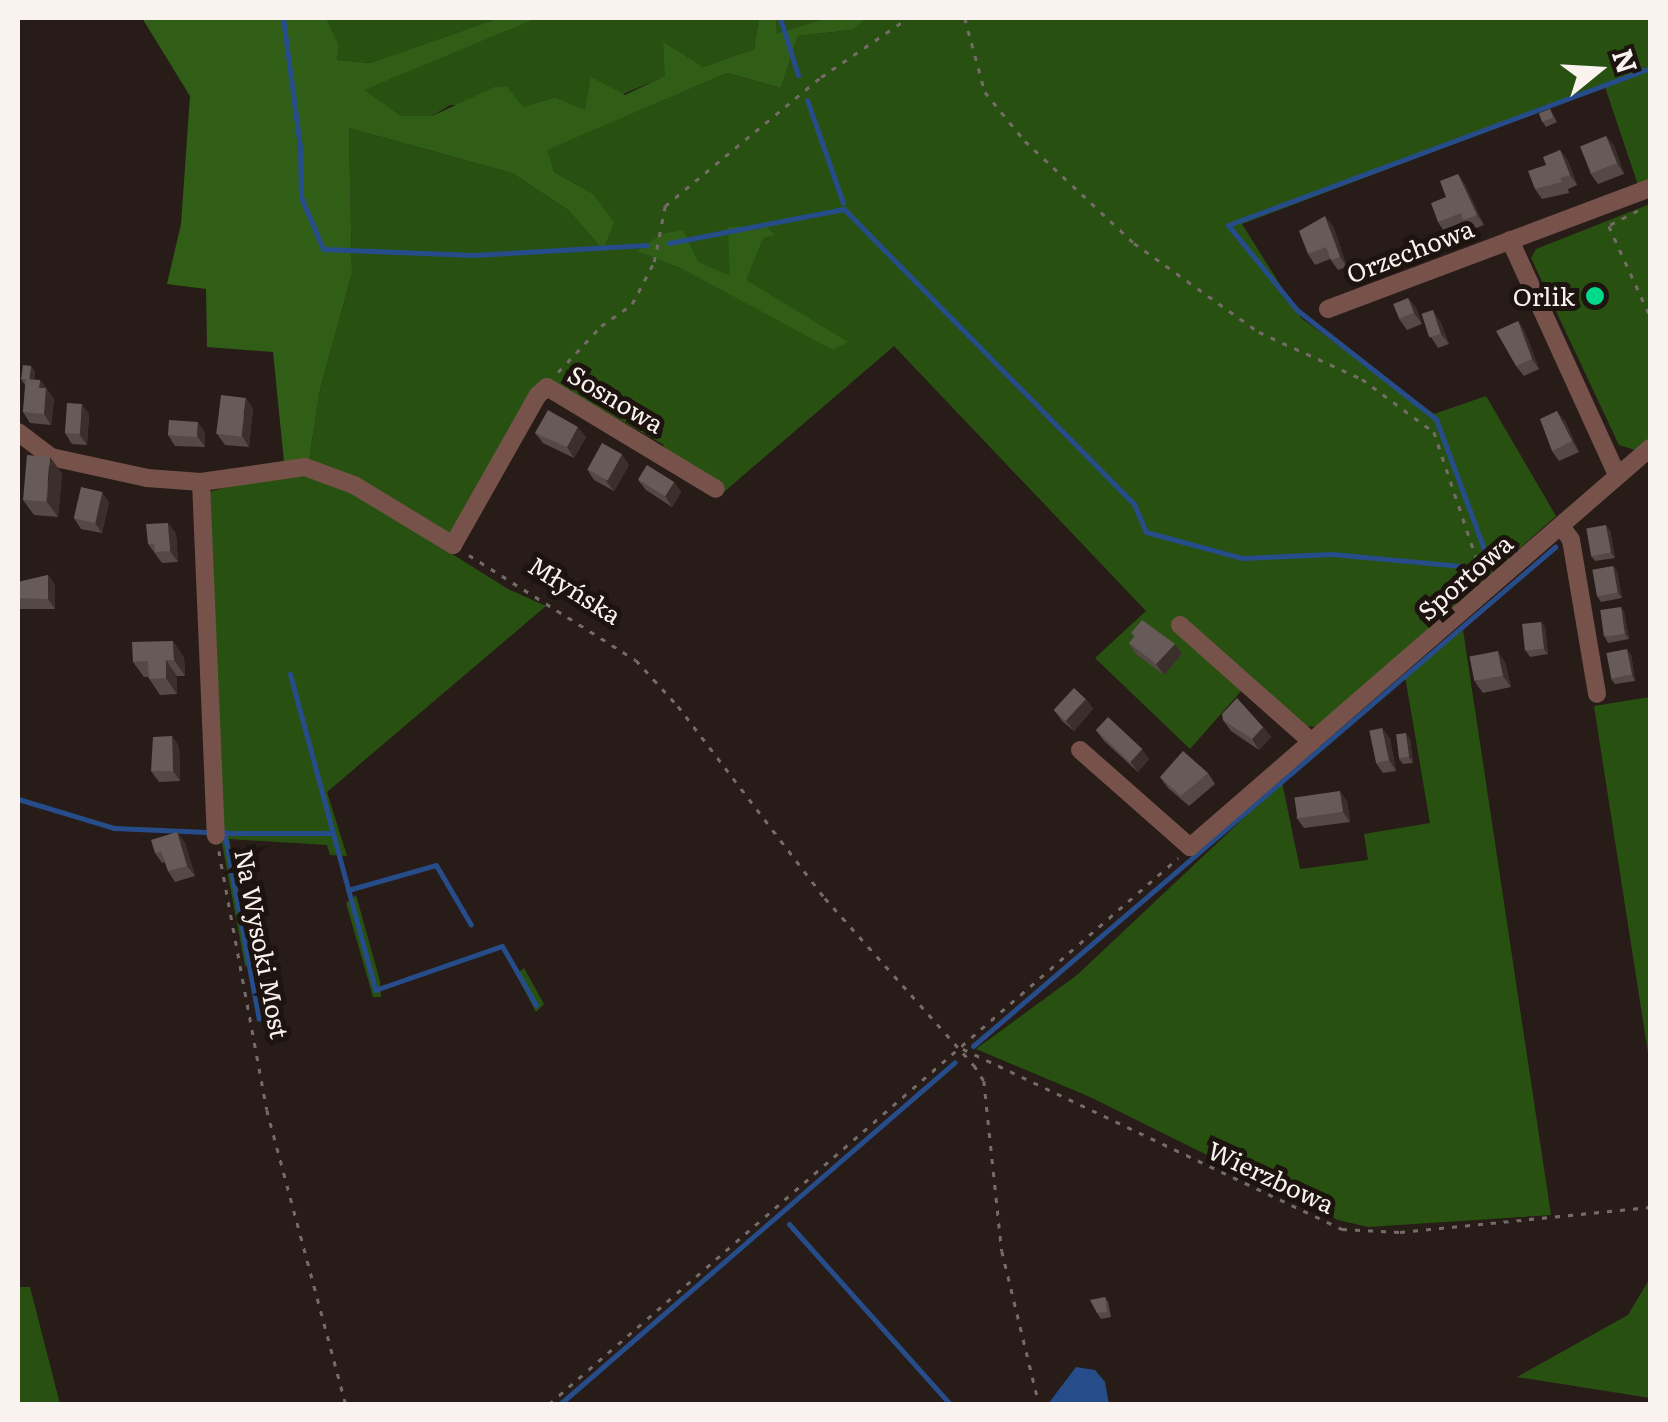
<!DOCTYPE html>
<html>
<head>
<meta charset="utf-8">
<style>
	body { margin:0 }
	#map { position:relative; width:1668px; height:1422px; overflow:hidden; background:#271c18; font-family:Literata,serif }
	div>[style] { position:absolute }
	.green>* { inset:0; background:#285111 }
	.forest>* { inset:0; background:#305e17 }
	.water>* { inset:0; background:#264c8a }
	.stream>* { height:5px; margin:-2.5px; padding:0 2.5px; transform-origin:2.5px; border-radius:2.5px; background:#264c8a }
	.path>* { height:2.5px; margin-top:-1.25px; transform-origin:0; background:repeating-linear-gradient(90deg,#756b68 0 5px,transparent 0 13px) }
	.minor>* { height:18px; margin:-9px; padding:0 9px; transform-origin:9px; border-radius:9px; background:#76524b }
	.wall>* { inset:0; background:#544946 }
	.shaded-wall>* { inset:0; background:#3b2f2c }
	.building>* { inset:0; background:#665b58; transform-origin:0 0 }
	.dots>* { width:28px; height:28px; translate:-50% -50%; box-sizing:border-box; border:5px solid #1d130f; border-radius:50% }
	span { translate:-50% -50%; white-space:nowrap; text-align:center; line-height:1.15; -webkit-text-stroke:10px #1d130f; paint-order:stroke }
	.street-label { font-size:25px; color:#f9f2ef }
	.poi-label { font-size:25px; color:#f9f2ef }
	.right { translate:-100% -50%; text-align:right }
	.frame { position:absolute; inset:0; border:20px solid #f9f2ef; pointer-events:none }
	.north { position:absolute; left:1548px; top:20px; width:100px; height:100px; -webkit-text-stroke:8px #1d130f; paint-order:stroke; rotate:72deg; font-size:28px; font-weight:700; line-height:40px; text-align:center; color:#f9f2ef }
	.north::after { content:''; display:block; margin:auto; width:35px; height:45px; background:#f9f2ef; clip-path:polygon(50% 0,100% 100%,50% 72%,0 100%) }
</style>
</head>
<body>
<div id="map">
	<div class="green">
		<i style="clip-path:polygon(326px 18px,499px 18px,372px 63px,337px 60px,339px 45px)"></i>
		<i style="clip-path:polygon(538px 18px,759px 18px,754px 49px,703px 67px,663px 43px,666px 76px,585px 110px,555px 97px,523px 107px,450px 105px,432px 116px,401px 116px,363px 90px)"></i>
		<i style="clip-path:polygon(776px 18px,827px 18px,777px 33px)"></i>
		<i style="clip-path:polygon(867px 18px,1650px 18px,1650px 180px,1638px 185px,1605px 87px,1242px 224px,1301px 318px,1434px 414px,1486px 396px,1556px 516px,1319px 727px,1302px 726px,1250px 681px,1190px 749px,1095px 658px,1146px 611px,894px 346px,718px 497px,656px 459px,664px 445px,557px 384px,540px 383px,452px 533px,443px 533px,309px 460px,320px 390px,352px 273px,349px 128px,512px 173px,568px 210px,603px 250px,592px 193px,554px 172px,546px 150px,727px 73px,781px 88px,798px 36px,852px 30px)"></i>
		<i style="clip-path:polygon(1650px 204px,1650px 439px,1635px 450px,1619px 445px,1531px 258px,1536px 249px)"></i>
		<i style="clip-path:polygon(270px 475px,319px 477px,366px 500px,508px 589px,546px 606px,327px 792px,347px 856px,330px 855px,327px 845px,229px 839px,252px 968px,245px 966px,221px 838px,205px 493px)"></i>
		<i style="clip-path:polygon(1463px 630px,1551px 1215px,1368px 1227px,1338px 1220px,1090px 1097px,976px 1049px,1077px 975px,1282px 782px,1300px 869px,1368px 860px,1364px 834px,1430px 823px,1405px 676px)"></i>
		<i style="clip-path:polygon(1650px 697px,1650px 1066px,1594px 706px)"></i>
		<i style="clip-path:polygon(356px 895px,380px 981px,381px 997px,373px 997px,346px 903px)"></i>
		<i style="clip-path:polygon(524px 968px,544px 1004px,536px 1012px,516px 974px)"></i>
		<i style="clip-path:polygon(1650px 1278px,1650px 1398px,1517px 1377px,1628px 1315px)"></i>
		<i style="clip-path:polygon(30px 1287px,60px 1404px,18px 1404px,18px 1287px)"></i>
	</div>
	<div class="forest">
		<i style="clip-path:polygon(142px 18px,326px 18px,339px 45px,337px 60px,371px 63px,499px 18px,538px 18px,364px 90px,401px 116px,432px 116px,495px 87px,507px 87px,523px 107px,555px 97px,585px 110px,591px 77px,625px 95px,665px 76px,663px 42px,703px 67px,754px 49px,759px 18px,776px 18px,777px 33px,827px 18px,867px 18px,852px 30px,798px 36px,781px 88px,727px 73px,547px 150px,554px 172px,592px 193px,614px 222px,603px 250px,568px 210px,512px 173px,349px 128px,352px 273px,320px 390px,309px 460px,284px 462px,273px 352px,207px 347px,206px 289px,167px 284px,181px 224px,190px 96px)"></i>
		<i style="clip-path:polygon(765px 226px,775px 235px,763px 238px,746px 280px,848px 342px,833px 350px,681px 268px,637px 251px,662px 234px,683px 230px,698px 262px,730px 276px,728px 227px)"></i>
	</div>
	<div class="water">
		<i style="clip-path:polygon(1076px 1367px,1095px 1370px,1105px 1382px,1109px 1404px,1048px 1404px)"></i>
	</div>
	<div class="stream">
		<i style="left:283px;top:18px;width:130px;rotate:82.5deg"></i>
		<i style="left:300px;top:147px;width:50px;rotate:88.9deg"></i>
		<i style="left:301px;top:197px;width:56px;rotate:67.1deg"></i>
		<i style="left:323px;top:249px;width:151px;rotate:2.3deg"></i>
		<i style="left:474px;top:255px;width:173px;rotate:-3.3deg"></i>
		<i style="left:780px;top:18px;width:60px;rotate:72.5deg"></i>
		<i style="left:807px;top:100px;width:109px;rotate:70.7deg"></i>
		<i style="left:669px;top:243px;width:178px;rotate:-11deg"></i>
		<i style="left:844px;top:209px;width:414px;rotate:45.5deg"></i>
		<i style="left:1134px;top:504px;width:30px;rotate:67deg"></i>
		<i style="left:1146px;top:532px;width:99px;rotate:15.2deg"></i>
		<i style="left:1242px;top:558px;width:90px;rotate:-2.5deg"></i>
		<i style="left:1332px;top:554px;width:142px;rotate:5.3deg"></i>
		<i style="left:1481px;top:563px;width:8px;rotate:-45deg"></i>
		<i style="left:1487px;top:557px;width:147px;rotate:-110.3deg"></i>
		<i style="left:1436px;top:419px;width:177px;rotate:-141.9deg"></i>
		<i style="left:1297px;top:310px;width:109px;rotate:-129.1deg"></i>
		<i style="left:1228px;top:225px;width:450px;rotate:-20.4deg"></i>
		<i style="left:290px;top:674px;width:327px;rotate:74.9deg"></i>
		<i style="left:375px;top:990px;width:134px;rotate:-19.1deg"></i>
		<i style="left:502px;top:946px;width:68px;rotate:60deg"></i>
		<i style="left:18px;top:799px;width:100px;rotate:16.8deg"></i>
		<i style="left:114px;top:828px;width:93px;rotate:2.5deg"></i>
		<i style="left:224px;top:831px;width:191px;rotate:79.5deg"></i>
		<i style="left:224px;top:833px;width:109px"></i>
		<i style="left:348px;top:890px;width:91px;rotate:-15.9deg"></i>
		<i style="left:436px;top:865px;width:69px;rotate:59.7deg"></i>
		<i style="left:973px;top:1046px;width:767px;rotate:-40.61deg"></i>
		<i style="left:789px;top:1224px;width:241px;rotate:48.2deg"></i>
		<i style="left:560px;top:1404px;width:522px;rotate:-40.89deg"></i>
	</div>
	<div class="path">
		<i style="left:965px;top:18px;width:77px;rotate:74.9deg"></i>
		<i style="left:985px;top:92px;width:63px;rotate:50.8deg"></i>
		<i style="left:1025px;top:141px;width:149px;rotate:43.1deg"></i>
		<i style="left:1134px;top:243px;width:153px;rotate:35.5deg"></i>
		<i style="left:1259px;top:332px;width:113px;rotate:24.5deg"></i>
		<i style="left:1362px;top:379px;width:89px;rotate:36.4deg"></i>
		<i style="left:1434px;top:432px;width:148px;rotate:71.4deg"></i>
		<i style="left:1638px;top:211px;width:33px;rotate:153deg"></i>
		<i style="left:1609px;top:226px;width:99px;rotate:65.5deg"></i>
		<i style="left:558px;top:372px;width:63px;rotate:-46.9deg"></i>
		<i style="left:601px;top:326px;width:38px;rotate:-35deg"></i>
		<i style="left:632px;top:304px;width:47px;rotate:-62.4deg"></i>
		<i style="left:654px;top:262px;width:57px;rotate:-78.9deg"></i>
		<i style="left:665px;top:206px;width:202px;rotate:-39.6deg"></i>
		<i style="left:821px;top:77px;width:105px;rotate:-34.1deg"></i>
		<i style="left:469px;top:555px;width:197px;rotate:32.2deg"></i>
		<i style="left:636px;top:660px;width:62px;rotate:47.6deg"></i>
		<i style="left:678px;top:706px;width:242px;rotate:52.6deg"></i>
		<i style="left:825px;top:898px;width:224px;rotate:48.3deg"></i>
		<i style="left:974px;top:1065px;width:19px;rotate:58deg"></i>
		<i style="left:984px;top:1081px;width:171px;rotate:84deg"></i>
		<i style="left:1002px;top:1251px;width:157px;rotate:76.4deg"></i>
		<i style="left:219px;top:851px;width:263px;rotate:79.5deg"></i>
		<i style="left:267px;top:1110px;width:304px;rotate:75deg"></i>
		<i style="left:963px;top:1049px;width:420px;rotate:25.4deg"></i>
		<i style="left:1342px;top:1229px;width:58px;rotate:3deg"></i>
		<i style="left:1400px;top:1232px;width:251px;rotate:-5.7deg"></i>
		<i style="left:549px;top:1404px;width:833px;rotate:-40.96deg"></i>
	</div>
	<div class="minor">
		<i style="left:1510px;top:240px;width:258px;rotate:65.5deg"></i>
		<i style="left:1328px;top:309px;width:344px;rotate:-20.6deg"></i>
		<i style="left:18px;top:432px;width:41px;rotate:37.1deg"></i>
		<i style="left:51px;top:457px;width:98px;rotate:12.3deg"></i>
		<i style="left:147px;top:478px;width:54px;rotate:4.2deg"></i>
		<i style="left:201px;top:482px;width:105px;rotate:-8.2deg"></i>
		<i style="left:305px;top:467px;width:52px;rotate:20.2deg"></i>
		<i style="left:354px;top:485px;width:116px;rotate:31.2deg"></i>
		<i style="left:453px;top:545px;width:172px;rotate:-60.5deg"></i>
		<i style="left:538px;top:395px;width:12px;rotate:-42deg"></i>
		<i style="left:547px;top:387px;width:197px;rotate:31.1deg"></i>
		<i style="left:201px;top:482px;width:354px;rotate:87.6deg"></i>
		<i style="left:1561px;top:526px;width:17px;rotate:54deg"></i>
		<i style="left:1571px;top:540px;width:156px;rotate:80.4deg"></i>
		<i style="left:1180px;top:625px;width:176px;rotate:41.6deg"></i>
		<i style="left:1080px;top:750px;width:147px;rotate:41.4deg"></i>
		<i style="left:1190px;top:847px;width:609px;rotate:-40.94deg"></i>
	</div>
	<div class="wall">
		<i style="clip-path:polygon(1550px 109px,1557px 122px,1546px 127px,1542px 121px)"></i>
		<i style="clip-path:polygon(1606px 136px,1614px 146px,1624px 174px,1598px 184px,1590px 173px)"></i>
		<i style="clip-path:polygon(1560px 150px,1568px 161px,1577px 185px,1568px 189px,1569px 193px,1542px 199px,1535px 189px,1546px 165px)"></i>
		<i style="clip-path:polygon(1458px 174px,1465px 185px,1484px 225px,1471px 230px,1467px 225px,1445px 233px,1438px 222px,1446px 197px)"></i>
		<i style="clip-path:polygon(1333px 226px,1347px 267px,1338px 270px,1330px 259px,1315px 265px,1308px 254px)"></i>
		<i style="clip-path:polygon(1408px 298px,1416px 308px,1422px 324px,1407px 330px,1399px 319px)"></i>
		<i style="clip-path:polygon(1440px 321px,1449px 344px,1438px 348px,1431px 337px)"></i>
		<i style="clip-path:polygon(1518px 321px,1525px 332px,1539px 369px,1524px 376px,1516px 366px)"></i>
		<i style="clip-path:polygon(31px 366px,35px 372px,34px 380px,40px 380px,54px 399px,51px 425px,30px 423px,23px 412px,25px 385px,21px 379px)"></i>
		<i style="clip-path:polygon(253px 408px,249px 447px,225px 445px,217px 434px)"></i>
		<i style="clip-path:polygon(89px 414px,87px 445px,72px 444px,65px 433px)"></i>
		<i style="clip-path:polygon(1565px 421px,1579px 452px,1559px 461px,1552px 451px)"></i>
		<i style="clip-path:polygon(205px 432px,205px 447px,175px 446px,168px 435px)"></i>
		<i style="clip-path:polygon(535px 433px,586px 437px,574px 458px,543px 443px)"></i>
		<i style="clip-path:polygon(629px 465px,614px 491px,594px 480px,587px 469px)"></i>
		<i style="clip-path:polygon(62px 473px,58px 517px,34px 515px,23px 500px)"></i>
		<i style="clip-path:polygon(638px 480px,674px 482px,681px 492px,672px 507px,646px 490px)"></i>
		<i style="clip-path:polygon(109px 502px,102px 533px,81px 529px,74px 518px)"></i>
		<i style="clip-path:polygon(1610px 530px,1615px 558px,1595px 561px,1591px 556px)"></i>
		<i style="clip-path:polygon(176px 533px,178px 562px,162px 563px,148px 544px)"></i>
		<i style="clip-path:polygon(1613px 566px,1617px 571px,1622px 598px,1601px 602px,1597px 596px)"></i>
		<i style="clip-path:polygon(48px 575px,55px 585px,55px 609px,18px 609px,18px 582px)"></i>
		<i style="clip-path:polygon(1621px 607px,1624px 612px,1629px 639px,1608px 643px,1605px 637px)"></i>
		<i style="clip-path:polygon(1541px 622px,1545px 627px,1548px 654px,1530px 657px,1526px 651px)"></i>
		<i style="clip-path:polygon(1131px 633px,1182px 654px,1164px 675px,1136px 654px,1129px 643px,1134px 637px)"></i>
		<i style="clip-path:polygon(1631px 654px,1635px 681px,1615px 684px,1611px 679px)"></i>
		<i style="clip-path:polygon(184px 657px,185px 676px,177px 676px,177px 694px,160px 695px,148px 677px,144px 677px,133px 662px)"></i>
		<i style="clip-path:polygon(1505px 662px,1511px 687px,1483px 693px,1475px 682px)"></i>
		<i style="clip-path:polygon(1086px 699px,1093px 709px,1074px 731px,1062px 721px,1054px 710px)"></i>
		<i style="clip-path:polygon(1223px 720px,1263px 727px,1271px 737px,1259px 750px,1231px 731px)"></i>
		<i style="clip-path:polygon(1382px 728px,1390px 739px,1396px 771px,1383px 773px,1376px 763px)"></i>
		<i style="clip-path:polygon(1096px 730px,1149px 759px,1138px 772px,1104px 741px)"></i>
		<i style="clip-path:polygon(172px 736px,179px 747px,180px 781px,159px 782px,151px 771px)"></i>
		<i style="clip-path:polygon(1410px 739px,1413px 763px,1403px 764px,1399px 759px)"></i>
		<i style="clip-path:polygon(1208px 773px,1215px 784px,1189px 806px,1168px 788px,1160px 777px)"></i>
		<i style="clip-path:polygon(1347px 801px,1350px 822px,1304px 828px,1296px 817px)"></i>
		<i style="clip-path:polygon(177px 832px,185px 843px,195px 876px,175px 882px,168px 871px,165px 862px,162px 863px,155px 853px)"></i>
		<i style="clip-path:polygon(1105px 1297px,1108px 1302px,1111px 1317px,1101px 1319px,1097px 1313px)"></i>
	</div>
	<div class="shaded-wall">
		<i style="clip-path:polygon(1606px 136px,1614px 146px,1624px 174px,1617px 163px)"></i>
		<i style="clip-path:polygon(1560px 150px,1568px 161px,1577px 185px,1570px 175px)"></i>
		<i style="clip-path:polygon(1458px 174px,1465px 185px,1484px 225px,1477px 215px)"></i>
		<i style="clip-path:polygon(1325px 216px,1333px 226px,1347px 267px,1340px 257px)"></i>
		<i style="clip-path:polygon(1408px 298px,1416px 308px,1422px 324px,1414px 313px)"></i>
		<i style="clip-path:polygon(1433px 310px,1440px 321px,1449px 344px,1441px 334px)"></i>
		<i style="clip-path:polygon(1518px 321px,1525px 332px,1539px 369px,1532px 359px)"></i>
		<i style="clip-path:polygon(31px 366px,35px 372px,33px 386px,29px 381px)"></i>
		<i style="clip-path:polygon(40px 380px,54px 399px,51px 425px,44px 414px,39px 388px)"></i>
		<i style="clip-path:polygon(246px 398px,253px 408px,249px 447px,242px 436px)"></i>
		<i style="clip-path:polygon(82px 404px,89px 414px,87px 445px,79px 434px)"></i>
		<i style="clip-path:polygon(1557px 411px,1565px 421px,1579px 452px,1572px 441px)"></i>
		<i style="clip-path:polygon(198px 422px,205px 432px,205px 447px,197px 436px)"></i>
		<i style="clip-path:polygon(578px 427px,586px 437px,574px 458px,567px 447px)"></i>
		<i style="clip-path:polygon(622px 454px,629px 465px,614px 491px,606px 481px)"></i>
		<i style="clip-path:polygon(50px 457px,62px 473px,58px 517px,47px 502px)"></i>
		<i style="clip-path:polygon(674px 482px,681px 492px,672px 507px,665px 496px)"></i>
		<i style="clip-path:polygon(102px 492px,109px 502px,102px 533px,95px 523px)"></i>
		<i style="clip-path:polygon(168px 523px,176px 533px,178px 562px,170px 551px)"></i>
		<i style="clip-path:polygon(1606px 525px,1610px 530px,1615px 558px,1611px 553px)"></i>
		<i style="clip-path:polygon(1613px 566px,1617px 571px,1622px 598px,1618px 593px)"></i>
		<i style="clip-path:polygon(48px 575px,55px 585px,55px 609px,48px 599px)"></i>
		<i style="clip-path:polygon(1621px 607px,1624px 612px,1629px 639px,1625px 634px)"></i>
		<i style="clip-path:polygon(1541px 622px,1545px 627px,1548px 654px,1544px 649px)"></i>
		<i style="clip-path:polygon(173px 641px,184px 657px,185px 676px,174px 660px)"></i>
		<i style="clip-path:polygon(1175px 644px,1182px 654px,1164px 675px,1156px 664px)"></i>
		<i style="clip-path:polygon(1627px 649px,1631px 654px,1635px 681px,1632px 675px)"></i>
		<i style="clip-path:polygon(1498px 651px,1505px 662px,1511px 687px,1503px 676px)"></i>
		<i style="clip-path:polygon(166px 660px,177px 676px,177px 694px,166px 678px)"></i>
		<i style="clip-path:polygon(1086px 699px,1093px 709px,1074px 731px,1066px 721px)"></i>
		<i style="clip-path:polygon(1263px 727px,1271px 737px,1259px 750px,1252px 739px)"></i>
		<i style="clip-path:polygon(1382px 728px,1390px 739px,1396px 771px,1389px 760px)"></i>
		<i style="clip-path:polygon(1406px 733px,1410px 739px,1413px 763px,1409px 757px)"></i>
		<i style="clip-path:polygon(172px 736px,179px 747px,180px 781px,173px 771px)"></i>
		<i style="clip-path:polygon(1142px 749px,1149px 759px,1138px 772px,1130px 761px)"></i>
		<i style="clip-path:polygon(1340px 791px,1347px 801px,1350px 822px,1343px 812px)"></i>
		<i style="clip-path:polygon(177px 832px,185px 843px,195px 876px,187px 866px)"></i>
	</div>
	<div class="building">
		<i style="left:1550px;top:109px;width:9px;height:12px;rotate:69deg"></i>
		<i style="left:1606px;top:136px;width:29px;height:28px;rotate:68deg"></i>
		<i style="clip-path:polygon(1560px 150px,1570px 175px,1560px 178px,1562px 182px,1535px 189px,1528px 171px,1546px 165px,1543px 157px)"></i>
		<i style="clip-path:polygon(1458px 174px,1477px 215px,1463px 220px,1461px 213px,1438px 222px,1431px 203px,1446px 197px,1440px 181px)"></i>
		<i style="clip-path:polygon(1325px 216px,1340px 257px,1331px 260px,1326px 247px,1308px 254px,1299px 231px)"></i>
		<i style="left:1408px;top:298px;width:16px;height:16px;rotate:68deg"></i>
		<i style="left:1433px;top:310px;width:25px;height:12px;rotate:72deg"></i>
		<i style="clip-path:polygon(1518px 321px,1532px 359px,1516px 366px,1496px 331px)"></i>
		<i style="left:23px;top:365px;width:8px;height:14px;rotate:7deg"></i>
		<i style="clip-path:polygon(26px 379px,40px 380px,39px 388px,46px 388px,44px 414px,23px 412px)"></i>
		<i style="left:221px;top:395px;width:25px;height:39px;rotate:7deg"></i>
		<i style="left:67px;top:403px;width:15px;height:30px;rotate:4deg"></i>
		<i style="clip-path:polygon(548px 410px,578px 427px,567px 447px,535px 433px)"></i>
		<i style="clip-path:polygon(1557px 411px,1572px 441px,1552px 451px,1540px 419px)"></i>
		<i style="left:169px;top:420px;width:29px;height:15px;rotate:4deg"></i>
		<i style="left:602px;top:443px;width:23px;height:30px;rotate:29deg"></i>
		<i style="left:27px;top:455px;width:23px;height:45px;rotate:5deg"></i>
		<i style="left:647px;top:465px;width:32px;height:17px;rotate:32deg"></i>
		<i style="left:81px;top:487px;width:22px;height:32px;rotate:13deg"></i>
		<i style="clip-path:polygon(168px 523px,170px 551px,155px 552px,154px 544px,148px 544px,146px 524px)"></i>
		<i style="left:1606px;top:525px;width:28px;height:20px;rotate:80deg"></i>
		<i style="left:1613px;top:566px;width:27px;height:21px;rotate:80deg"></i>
		<i style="clip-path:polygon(48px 575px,48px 599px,18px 598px,18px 582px)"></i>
		<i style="left:1621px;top:607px;width:27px;height:21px;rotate:82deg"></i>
		<i style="clip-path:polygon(1142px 620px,1175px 644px,1156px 664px,1129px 643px,1135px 636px,1131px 633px)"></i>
		<i style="left:1541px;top:622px;width:27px;height:19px;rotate:84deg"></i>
		<i style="clip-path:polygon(173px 641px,174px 660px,166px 660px,166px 678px,149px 679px,148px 661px,133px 662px,132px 642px)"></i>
		<i style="left:1627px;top:649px;width:26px;height:21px;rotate:79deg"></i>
		<i style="left:1498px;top:651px;width:25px;height:29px;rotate:79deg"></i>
		<i style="left:1074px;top:688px;width:16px;height:30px;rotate:43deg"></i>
		<i style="clip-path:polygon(1237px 698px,1263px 727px,1252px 739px,1223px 720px,1222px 714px)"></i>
		<i style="left:1108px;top:717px;width:47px;height:18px;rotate:43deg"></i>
		<i style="left:1382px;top:728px;width:33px;height:13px;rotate:78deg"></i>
		<i style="left:1406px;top:733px;width:24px;height:10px;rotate:83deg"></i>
		<i style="clip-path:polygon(172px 736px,173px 771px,151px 771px,153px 737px)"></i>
		<i style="clip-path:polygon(1183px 751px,1208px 773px,1181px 796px,1160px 777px)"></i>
		<i style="left:1340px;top:791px;width:21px;height:46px;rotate:82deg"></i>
		<i style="clip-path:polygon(177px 832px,187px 866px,168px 871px,161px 851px,155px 853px,151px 840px)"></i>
		<i style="clip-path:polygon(1105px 1297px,1107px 1312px,1097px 1313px,1090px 1300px)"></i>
	</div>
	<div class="dots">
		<i style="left:1595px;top:296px;background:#01d98b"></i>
	</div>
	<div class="street-label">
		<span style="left:1410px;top:251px;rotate:-21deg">Orzechowa</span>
		<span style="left:616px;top:399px;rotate:31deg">Sosnowa</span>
		<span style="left:1465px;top:577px;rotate:-41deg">Sportowa</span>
		<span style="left:575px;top:590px;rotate:32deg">Młyńska</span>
		<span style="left:262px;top:944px;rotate:79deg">Na Wysoki Most</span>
		<span style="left:1271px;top:1177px;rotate:25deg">Wierzbowa</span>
	</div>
	<div class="poi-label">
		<span class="right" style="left:1575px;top:296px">Orlik</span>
	</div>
	<div class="frame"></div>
	<div class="north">N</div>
</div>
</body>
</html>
